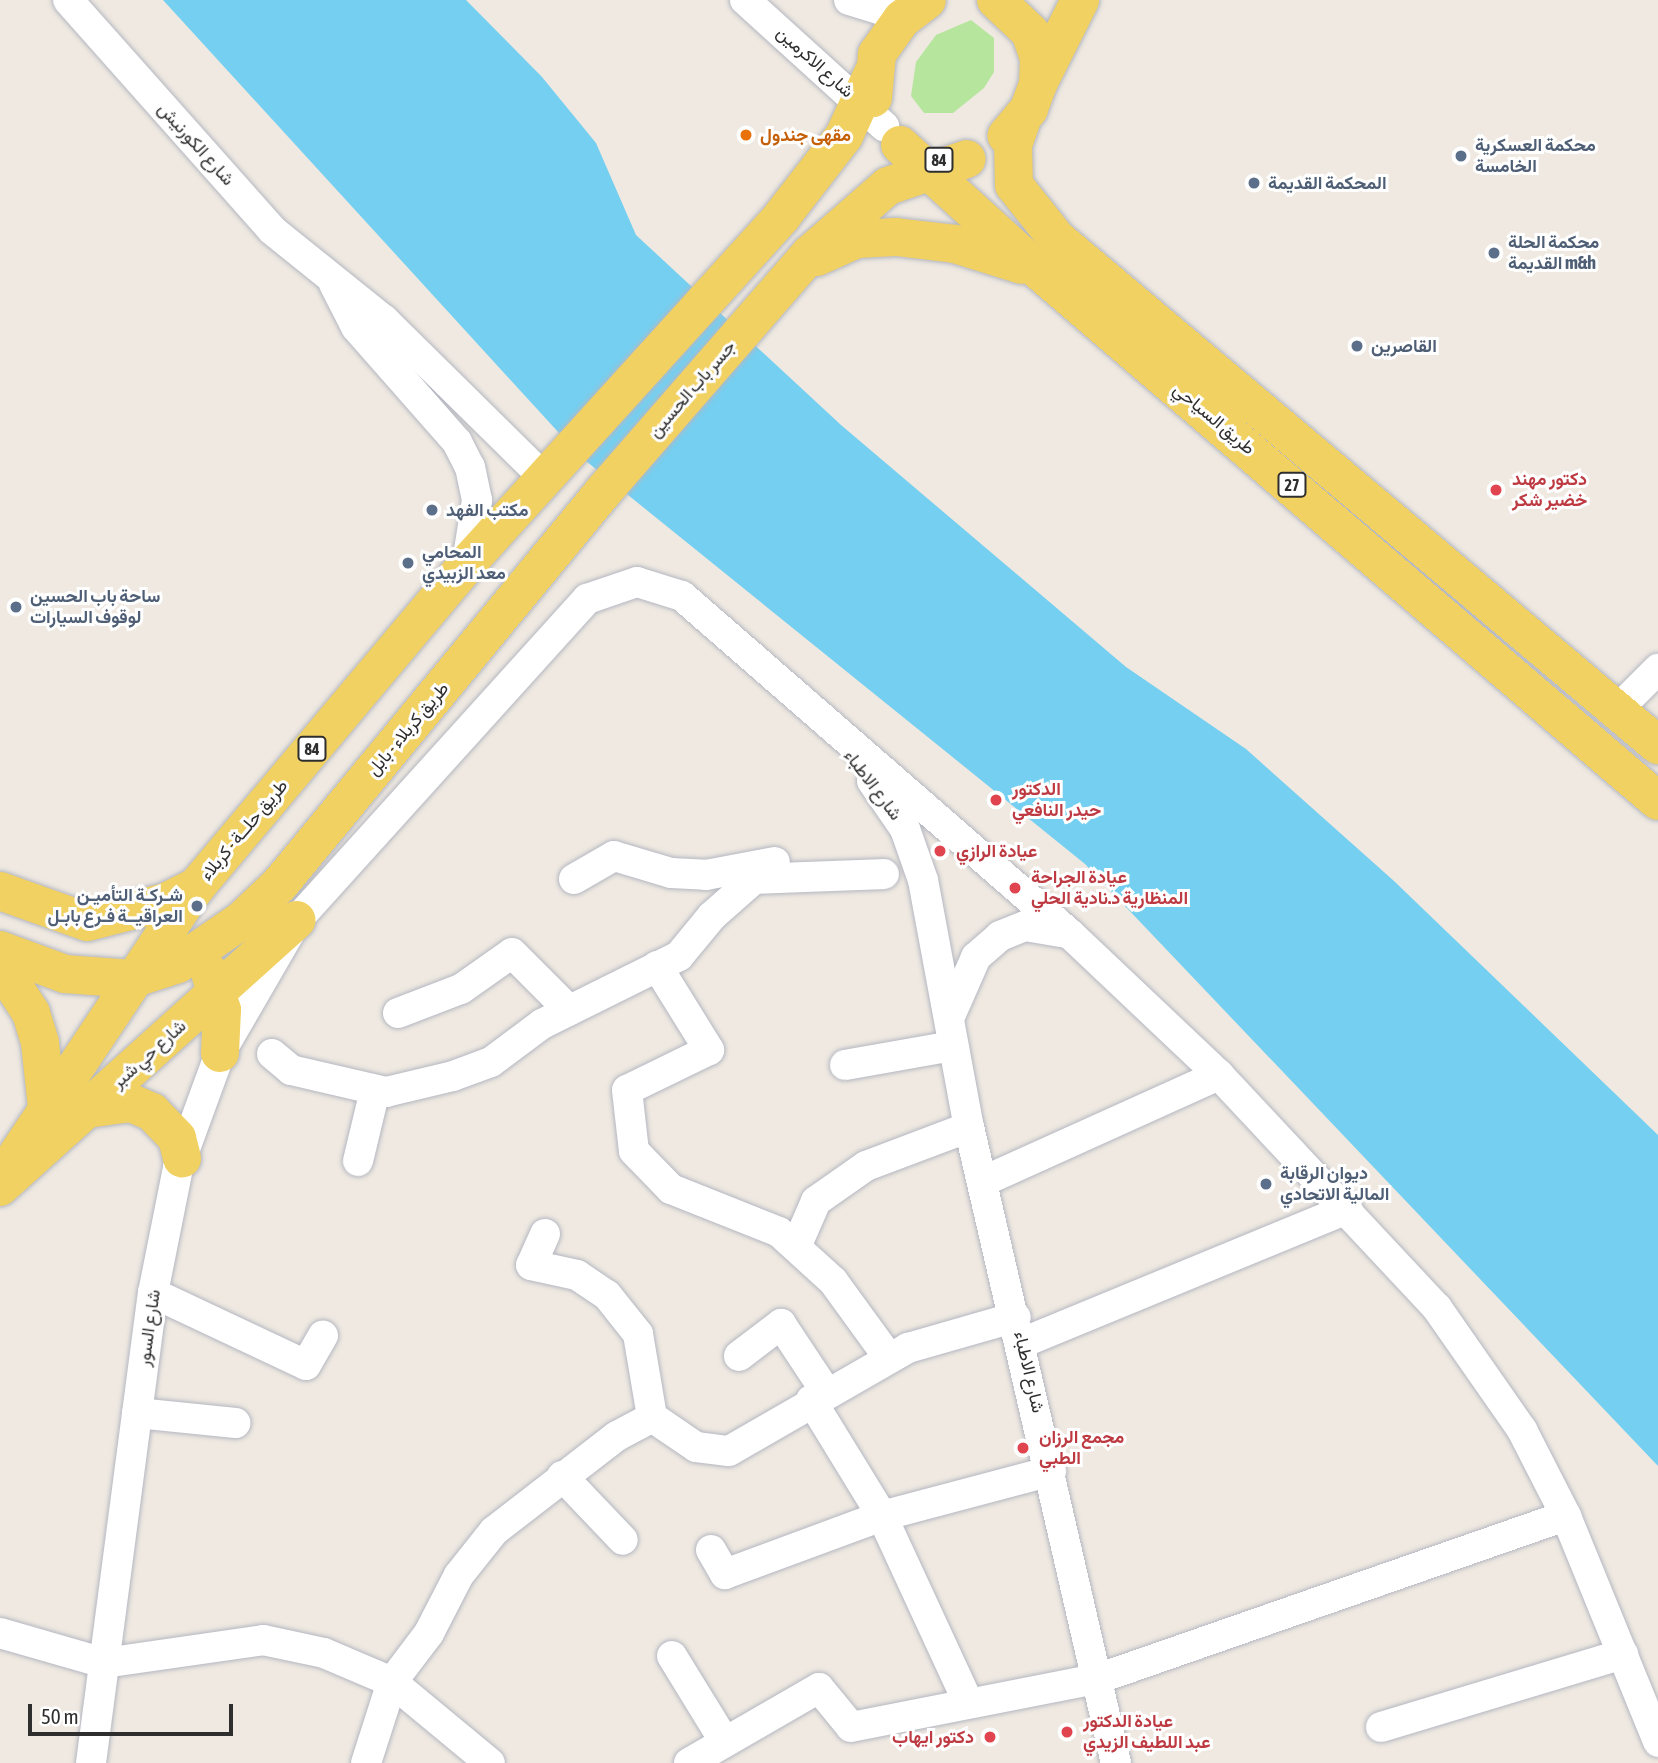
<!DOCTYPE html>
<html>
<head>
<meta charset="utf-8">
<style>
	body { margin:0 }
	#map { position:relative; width:1658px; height:1763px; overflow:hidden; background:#efe9e1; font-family:"Asap Condensed",Vazirmatn,sans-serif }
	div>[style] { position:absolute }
	.green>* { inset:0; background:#b6e59e }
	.water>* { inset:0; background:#75cff0 }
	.roads { filter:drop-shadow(0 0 2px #b4b7c1) drop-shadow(0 0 2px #b4b7c1) }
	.minor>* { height:30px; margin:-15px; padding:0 15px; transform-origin:15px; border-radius:15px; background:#fff }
	.major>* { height:38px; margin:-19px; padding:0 19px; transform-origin:19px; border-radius:19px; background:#f2d163 }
	.dots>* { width:19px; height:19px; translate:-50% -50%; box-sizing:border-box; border:4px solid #fff; border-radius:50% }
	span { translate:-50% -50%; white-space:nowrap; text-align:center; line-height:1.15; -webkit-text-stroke:6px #fff; paint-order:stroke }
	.shield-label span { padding:2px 5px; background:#fff; border:2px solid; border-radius:5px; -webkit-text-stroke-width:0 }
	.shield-label { font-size:16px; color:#2e2e2e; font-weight:700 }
	.street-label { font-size:18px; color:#2e2e2e }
	.food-label { font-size:18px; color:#c56008; font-weight:700 }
	.left { translate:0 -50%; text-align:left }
	.service-label { font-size:18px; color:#4e5e75; font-weight:700 }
	.right { translate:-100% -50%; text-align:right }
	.health-label { font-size:18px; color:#be3a42; font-weight:700 }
	.scale { position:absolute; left:28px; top:1704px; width:205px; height:32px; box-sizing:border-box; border:4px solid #2e2e2e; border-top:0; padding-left:9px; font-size:21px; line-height:24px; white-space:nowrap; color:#2e2e2e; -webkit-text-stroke:5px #fff; paint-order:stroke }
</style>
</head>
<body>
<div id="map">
	<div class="green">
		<i style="clip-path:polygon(971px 20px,994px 38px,994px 72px,984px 88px,953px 113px,924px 113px,911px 96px,916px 62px,936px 35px)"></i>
	</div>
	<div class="water">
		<i style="clip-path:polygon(163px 0,466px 0,542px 77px,596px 143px,636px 235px,841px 425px,1126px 667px,1246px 749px,1394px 881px,1658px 1135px,1658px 1466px,1085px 864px,581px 457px)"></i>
	</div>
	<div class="roads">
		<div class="minor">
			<i style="left:68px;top:0;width:307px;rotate:48.4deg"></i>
			<i style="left:272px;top:230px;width:144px;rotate:38.8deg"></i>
			<i style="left:384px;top:320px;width:228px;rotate:44.6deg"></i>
			<i style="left:745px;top:0;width:188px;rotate:42.2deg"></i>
			<i style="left:849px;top:0;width:34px;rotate:17deg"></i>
			<i style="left:881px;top:10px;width:41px;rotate:-9.9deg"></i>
			<i style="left:334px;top:284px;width:48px;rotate:62.9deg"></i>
			<i style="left:356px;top:327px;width:153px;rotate:48.7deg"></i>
			<i style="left:457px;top:442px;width:28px;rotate:63deg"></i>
			<i style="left:470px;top:467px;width:34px;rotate:78deg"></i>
			<i style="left:477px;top:500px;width:64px;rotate:99deg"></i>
			<i style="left:1618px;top:709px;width:57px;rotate:-45deg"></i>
			<i style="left:872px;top:781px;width:58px;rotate:55.5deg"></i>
			<i style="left:905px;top:829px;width:54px;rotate:70.6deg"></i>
			<i style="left:923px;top:880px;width:251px;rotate:79.5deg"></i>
			<i style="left:969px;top:1127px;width:653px;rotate:76.99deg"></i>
			<i style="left:574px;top:879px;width:46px;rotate:-29.9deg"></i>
			<i style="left:614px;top:856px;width:59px;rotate:16.6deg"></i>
			<i style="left:671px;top:873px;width:35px;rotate:3deg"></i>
			<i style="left:706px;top:875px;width:70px;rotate:-10.7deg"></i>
			<i style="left:657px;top:966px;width:99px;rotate:58.2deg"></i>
			<i style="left:709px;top:1050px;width:91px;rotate:154deg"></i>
			<i style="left:627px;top:1090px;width:61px;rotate:83.5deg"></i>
			<i style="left:634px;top:1151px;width:53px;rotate:45.8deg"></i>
			<i style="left:671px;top:1189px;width:116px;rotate:21.7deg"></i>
			<i style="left:779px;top:1232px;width:73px;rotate:42.2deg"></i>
			<i style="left:833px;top:1281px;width:95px;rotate:54deg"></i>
			<i style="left:398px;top:1013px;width:67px;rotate:-20.9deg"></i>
			<i style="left:461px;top:989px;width:62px;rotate:-35.2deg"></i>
			<i style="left:512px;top:953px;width:81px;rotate:45deg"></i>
			<i style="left:951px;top:1014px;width:62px;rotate:-66.3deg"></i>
			<i style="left:976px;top:957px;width:32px;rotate:-41deg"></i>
			<i style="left:1000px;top:936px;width:27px;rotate:-22deg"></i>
			<i style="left:1025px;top:926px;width:42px;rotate:9.7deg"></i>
			<i style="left:272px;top:1054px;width:25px;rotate:40deg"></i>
			<i style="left:291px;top:1070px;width:98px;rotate:13deg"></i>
			<i style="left:386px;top:1092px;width:69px;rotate:-13.4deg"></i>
			<i style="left:453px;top:1076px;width:40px;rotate:-20.2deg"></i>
			<i style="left:491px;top:1062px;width:64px;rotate:-36.7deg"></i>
			<i style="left:542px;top:1024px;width:153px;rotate:-26.4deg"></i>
			<i style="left:679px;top:956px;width:52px;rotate:-50.5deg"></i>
			<i style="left:712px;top:916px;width:56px;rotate:-41.4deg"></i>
			<i style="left:754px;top:879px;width:130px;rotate:-2.2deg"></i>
			<i style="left:845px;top:1065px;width:110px;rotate:-10deg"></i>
			<i style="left:358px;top:1161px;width:73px;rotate:-76.5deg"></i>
			<i style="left:984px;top:1181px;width:258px;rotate:-24.3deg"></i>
			<i style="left:545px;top:1234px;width:34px;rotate:114deg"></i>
			<i style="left:531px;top:1265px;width:47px;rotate:12.3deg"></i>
			<i style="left:577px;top:1275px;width:36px;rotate:34deg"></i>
			<i style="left:607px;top:1295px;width:50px;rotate:51.5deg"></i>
			<i style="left:638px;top:1334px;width:84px;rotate:80.4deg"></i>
			<i style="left:796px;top:1247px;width:50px;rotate:-66.5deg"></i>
			<i style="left:816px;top:1201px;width:61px;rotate:-35deg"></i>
			<i style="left:866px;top:1166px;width:110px;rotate:-20.7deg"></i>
			<i style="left:153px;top:1293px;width:169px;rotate:25.2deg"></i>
			<i style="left:306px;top:1365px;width:34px;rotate:-60deg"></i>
			<i style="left:1022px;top:1343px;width:352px;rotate:-22.4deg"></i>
			<i style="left:739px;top:1356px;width:53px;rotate:-37.3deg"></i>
			<i style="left:781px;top:1324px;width:82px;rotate:56.5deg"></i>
			<i style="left:811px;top:1400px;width:136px;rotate:58.5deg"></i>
			<i style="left:882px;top:1516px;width:203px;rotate:65.2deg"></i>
			<i style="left:137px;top:1413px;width:99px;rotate:5.8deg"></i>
			<i style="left:562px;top:1476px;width:88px;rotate:46.4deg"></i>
			<i style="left:711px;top:1550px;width:28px;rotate:60deg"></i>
			<i style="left:725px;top:1574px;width:167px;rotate:-20.3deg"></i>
			<i style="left:882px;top:1516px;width:175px;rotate:-14.9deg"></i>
			<i style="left:0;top:1633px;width:108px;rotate:16.1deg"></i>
			<i style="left:104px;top:1663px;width:161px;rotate:-8.2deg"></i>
			<i style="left:263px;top:1640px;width:62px;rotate:12deg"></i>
			<i style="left:324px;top:1653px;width:74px;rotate:23.1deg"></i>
			<i style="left:392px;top:1682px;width:127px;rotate:39.6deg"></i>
			<i style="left:672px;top:1656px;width:101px;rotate:58.4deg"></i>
			<i style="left:1381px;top:1727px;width:253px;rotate:-16.8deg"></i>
			<i style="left:91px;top:1763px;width:474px;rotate:-82.5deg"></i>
			<i style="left:153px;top:1293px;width:127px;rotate:-78.7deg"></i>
			<i style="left:178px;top:1168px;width:122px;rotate:-69.9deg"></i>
			<i style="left:220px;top:1053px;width:154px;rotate:-59.9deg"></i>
			<i style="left:297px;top:920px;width:433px;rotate:-47.9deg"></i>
			<i style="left:587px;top:599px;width:53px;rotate:-18.8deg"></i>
			<i style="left:637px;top:582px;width:47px;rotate:17.3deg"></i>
			<i style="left:682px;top:596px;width:515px;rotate:41.06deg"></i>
			<i style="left:1070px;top:934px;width:205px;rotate:43.4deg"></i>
			<i style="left:1219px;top:1075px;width:319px;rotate:46.9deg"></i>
			<i style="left:1437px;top:1308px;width:149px;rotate:55.1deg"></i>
			<i style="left:1522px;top:1430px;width:97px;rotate:62.9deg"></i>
			<i style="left:1566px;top:1516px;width:244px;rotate:67.8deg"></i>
			<i style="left:366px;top:1763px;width:85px;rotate:-72.2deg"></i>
			<i style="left:392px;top:1682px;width:61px;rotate:-52.9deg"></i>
			<i style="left:429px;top:1633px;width:65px;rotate:-62.7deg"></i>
			<i style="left:459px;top:1575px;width:56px;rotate:-51.5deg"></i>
			<i style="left:494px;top:1531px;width:155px;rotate:-37.7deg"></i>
			<i style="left:617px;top:1436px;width:40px;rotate:-28deg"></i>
			<i style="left:652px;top:1417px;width:53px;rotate:34.3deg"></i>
			<i style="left:696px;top:1447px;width:33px;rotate:7deg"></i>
			<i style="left:729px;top:1451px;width:207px;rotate:-29.9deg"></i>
			<i style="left:908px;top:1348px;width:112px;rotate:-16deg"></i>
			<i style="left:689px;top:1763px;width:150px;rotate:-30deg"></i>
			<i style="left:819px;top:1688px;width:50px;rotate:50.6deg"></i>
			<i style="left:851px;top:1727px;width:254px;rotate:-11.1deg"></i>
			<i style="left:1100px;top:1678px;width:493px;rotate:-19.2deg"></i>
		</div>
		<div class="major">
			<i style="left:996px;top:0;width:47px;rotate:43.3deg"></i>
			<i style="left:1030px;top:32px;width:28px;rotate:71deg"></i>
			<i style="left:1039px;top:58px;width:26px;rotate:92deg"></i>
			<i style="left:1038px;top:84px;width:27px;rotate:110deg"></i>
			<i style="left:1029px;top:109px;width:35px;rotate:130deg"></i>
			<i style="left:1039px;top:82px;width:92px;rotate:-63.4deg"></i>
			<i style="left:873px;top:98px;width:44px;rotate:-84.8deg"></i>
			<i style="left:877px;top:54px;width:43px;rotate:-54.5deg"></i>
			<i style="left:902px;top:19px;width:31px;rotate:-37deg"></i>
			<i style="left:1023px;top:116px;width:31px;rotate:109deg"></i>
			<i style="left:1013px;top:145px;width:40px;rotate:88.6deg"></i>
			<i style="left:1014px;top:185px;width:69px;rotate:51.5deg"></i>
			<i style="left:1057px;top:239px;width:786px;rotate:40.1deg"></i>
			<i style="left:900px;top:145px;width:186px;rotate:42.2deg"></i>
			<i style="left:1038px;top:270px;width:816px;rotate:40.58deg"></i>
			<i style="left:817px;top:257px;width:44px;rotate:-24.2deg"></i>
			<i style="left:857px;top:239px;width:39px;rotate:-3deg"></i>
			<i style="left:896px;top:237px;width:59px;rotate:6.8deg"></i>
			<i style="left:955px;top:244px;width:70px;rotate:17.4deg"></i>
			<i style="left:0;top:891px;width:92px;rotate:19.6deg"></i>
			<i style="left:87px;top:922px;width:81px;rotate:-14.2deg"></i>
			<i style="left:166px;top:902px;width:35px;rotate:-27deg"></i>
			<i style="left:197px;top:886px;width:419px;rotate:-50deg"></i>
			<i style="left:466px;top:565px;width:471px;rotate:-47.8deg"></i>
			<i style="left:782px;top:216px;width:101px;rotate:-52.2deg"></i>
			<i style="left:844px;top:136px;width:69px;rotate:-65.3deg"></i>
			<i style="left:0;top:950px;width:69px;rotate:20.3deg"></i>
			<i style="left:65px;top:974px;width:67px;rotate:4.3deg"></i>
			<i style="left:132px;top:979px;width:48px;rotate:-18.1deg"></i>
			<i style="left:178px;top:964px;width:78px;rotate:-34.5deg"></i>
			<i style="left:242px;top:920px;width:52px;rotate:-43.5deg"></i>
			<i style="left:280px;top:884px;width:508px;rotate:-50.51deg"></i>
			<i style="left:603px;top:492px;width:315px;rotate:-49deg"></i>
			<i style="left:810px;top:254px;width:103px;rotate:-41.1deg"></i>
			<i style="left:888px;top:186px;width:83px;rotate:-18.9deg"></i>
			<i style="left:0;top:965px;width:57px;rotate:57.1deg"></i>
			<i style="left:31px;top:1013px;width:31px;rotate:73deg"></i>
			<i style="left:40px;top:1043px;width:64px;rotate:83.8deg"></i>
			<i style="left:210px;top:973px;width:39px;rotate:72deg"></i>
			<i style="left:222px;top:1010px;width:43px;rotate:92.7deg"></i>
			<i style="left:87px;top:1109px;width:44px;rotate:-7.8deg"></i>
			<i style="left:131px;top:1103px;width:23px;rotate:23deg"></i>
			<i style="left:152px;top:1112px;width:36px;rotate:46deg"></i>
			<i style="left:177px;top:1138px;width:21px;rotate:76deg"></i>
			<i style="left:17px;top:1155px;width:321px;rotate:-56.3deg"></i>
			<i style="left:0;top:1187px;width:399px;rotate:-42deg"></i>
		</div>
	</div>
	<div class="dots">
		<i style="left:746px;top:135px;background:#e8710a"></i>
		<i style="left:1461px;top:156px;background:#5c6f8a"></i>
		<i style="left:1254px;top:183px;background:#5c6f8a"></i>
		<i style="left:1494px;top:253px;background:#5c6f8a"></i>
		<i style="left:1357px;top:346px;background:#5c6f8a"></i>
		<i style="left:1496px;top:490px;background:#e0444e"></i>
		<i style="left:432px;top:510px;background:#5c6f8a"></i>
		<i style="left:408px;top:563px;background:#5c6f8a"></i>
		<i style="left:16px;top:607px;background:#5c6f8a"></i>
		<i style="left:996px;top:800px;background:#e0444e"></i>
		<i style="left:940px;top:851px;background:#e0444e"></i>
		<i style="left:1015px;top:888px;background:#e0444e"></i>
		<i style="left:197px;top:906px;background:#5c6f8a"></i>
		<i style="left:1266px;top:1184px;background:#5c6f8a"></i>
		<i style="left:1023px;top:1448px;background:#e0444e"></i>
		<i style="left:1067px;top:1732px;background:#e0444e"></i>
		<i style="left:990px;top:1737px;background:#e0444e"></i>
	</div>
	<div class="shield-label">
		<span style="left:939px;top:160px">84</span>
		<span style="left:1292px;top:485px">27</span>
		<span style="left:312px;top:749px">84</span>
	</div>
	<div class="street-label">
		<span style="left:815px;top:62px;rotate:42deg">شارع الاكرمين</span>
		<span style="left:196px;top:144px;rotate:48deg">شارع الكورنيش</span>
		<span style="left:692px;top:389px;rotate:-49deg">جسر باب الحسين</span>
		<span style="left:1214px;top:419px;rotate:40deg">طريق السياحي</span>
		<span style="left:408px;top:729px;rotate:-50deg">طريق كربلاء - بابل</span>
		<span style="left:873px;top:785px;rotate:53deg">شارع الاطباء</span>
		<span style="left:244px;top:830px;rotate:-50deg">طريق حلــة - كربلاء</span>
		<span style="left:149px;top:1054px;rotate:-42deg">شارع حي شبر</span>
		<span style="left:149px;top:1328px;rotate:-82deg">شارع السور</span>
		<span style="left:1029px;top:1372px;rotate:77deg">شارع الاطباء</span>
	</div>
	<div class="food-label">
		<span class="left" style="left:760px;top:135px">مقهى جندول</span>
	</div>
	<div class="service-label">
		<span class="left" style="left:1475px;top:156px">محكمة العسكرية<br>الخامسة</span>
		<span class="left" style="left:1268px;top:183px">المحكمة القديمة</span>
		<span class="left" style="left:1508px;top:253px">محكمة الحلة<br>القديمة m&amp;h</span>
		<span class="left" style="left:1371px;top:346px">القاصرين</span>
		<span class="left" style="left:446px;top:510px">مكتب الفهد</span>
		<span class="left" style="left:422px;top:563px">المحامي<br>معد الزبيدي</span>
		<span class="left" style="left:30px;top:607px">ساحة باب الحسين<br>لوقوف السيارات</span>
		<span class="right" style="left:183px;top:906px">شـركـة التأميـن<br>العراقيــة فـرع بابـل</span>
		<span class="left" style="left:1280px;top:1184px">ديوان الرقابة<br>المالية الاتحادي</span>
	</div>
	<div class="health-label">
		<span class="left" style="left:1512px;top:490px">دكتور مهند<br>خضير شكر</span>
		<span class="left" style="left:1012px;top:800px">الدكتور<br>حيدر النافعي</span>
		<span class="left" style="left:956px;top:851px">عيادة الرازي</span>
		<span class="left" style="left:1031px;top:888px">عيادة الجراحة<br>المنظارية د.نادية الحلي</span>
		<span class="left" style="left:1039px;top:1448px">مجمع الرزان<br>الطبي</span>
		<span class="left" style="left:1083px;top:1732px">عيادة الدكتور<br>عبد اللطيف الزيدي</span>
		<span class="right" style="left:974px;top:1737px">دكتور ايهاب</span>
	</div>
	<div class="scale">50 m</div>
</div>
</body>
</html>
